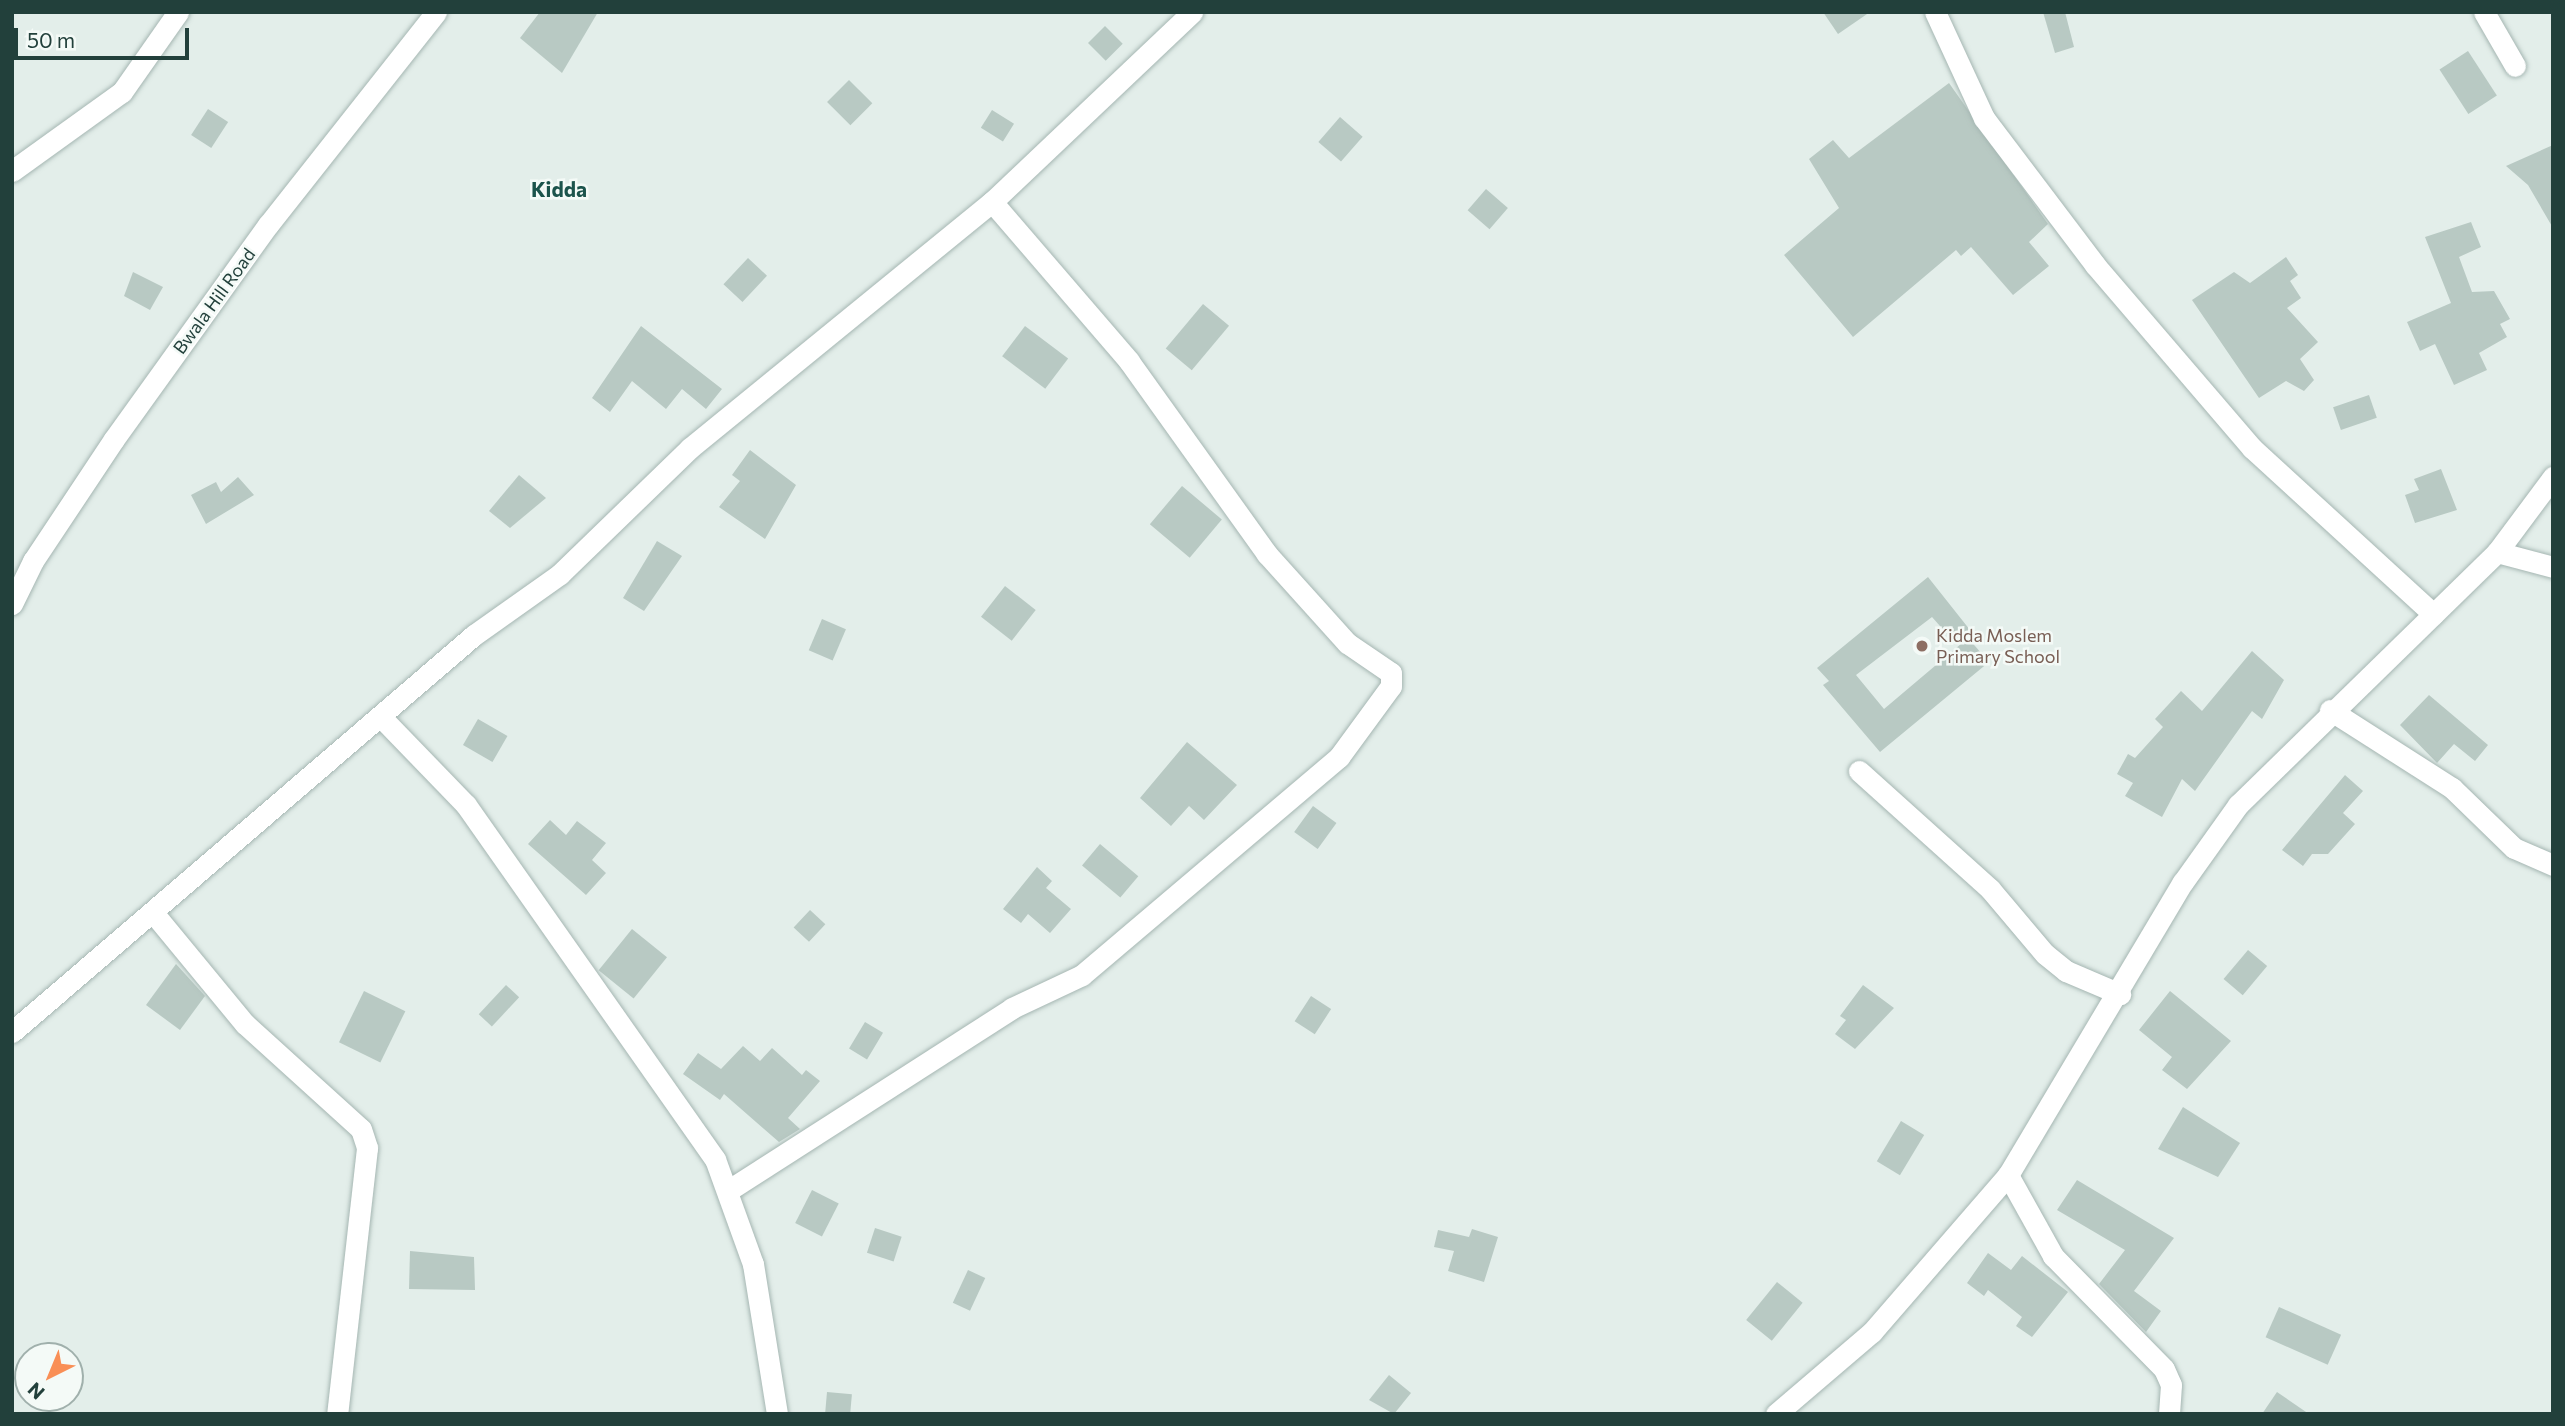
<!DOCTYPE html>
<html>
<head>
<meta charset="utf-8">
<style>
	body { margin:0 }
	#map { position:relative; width:2565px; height:1426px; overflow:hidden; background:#e3eeea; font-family:Commissioner,sans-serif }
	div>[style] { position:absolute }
	.building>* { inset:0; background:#b8c9c3; transform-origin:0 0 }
	.roads { filter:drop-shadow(0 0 2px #a5b6b2) drop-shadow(0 0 2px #a5b6b2) }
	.minor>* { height:21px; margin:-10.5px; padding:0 10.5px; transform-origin:10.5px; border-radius:10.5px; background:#fff }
	.tertiary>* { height:21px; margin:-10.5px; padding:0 10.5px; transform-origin:10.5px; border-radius:10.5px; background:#fff }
	.dots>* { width:19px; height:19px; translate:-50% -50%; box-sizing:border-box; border:4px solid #f4faf7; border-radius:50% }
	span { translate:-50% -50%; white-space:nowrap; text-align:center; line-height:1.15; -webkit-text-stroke:5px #f4faf7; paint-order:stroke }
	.street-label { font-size:18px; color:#22403b }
	.education-label { font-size:18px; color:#785e54 }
	.left { translate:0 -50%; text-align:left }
	.quarter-label { font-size:21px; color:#1c544c; font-weight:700 }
	.frame { position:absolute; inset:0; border:14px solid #22403b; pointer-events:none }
	.north { position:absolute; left:14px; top:1342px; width:70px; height:70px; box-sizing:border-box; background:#f4faf7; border:2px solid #a0b0ac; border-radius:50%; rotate:223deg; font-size:19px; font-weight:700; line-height:28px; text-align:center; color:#22403b }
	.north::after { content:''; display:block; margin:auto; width:24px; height:32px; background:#f98f56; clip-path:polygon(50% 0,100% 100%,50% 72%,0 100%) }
	.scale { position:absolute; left:14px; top:28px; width:175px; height:32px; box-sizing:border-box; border:4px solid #22403b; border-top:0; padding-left:9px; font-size:21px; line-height:24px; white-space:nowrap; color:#22403b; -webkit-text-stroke:5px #f4faf7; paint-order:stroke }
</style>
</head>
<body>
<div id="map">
	<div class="building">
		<i style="clip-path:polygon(540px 12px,598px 12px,562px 73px,520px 38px)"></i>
		<i style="clip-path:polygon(1823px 12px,1870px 12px,1838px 34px)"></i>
		<i style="clip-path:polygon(2043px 12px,2065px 12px,2074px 47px,2055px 53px)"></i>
		<i style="left:1105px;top:26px;width:25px;height:24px;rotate:45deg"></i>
		<i style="left:2468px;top:51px;width:53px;height:34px;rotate:57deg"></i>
		<i style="left:849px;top:80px;width:33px;height:31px;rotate:45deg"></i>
		<i style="clip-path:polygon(1949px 83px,2048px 224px,2029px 242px,2049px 266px,2013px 295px,1971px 247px,1961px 256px,1956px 250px,1853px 337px,1784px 255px,1839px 208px,1809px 159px,1833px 140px,1849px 158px)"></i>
		<i style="left:208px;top:109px;width:24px;height:31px;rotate:33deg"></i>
		<i style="left:992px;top:110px;width:26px;height:21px;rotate:32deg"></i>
		<i style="left:1340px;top:117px;width:30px;height:33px;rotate:41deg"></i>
		<i style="clip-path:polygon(2553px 145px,2553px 228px,2528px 185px,2506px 166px)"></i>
		<i style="left:1486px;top:189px;width:29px;height:28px;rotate:41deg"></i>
		<i style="clip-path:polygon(2471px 222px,2481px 247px,2459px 257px,2472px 292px,2494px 291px,2510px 319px,2500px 324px,2507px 337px,2479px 353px,2487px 370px,2454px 385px,2435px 344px,2420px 351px,2407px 322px,2451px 303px,2425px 237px)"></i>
		<i style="clip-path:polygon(2286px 257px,2298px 275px,2290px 281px,2301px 298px,2287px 308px,2318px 342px,2300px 359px,2314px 380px,2304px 391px,2286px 381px,2259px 398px,2192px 300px,2234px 272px,2250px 283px)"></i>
		<i style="left:748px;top:258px;width:26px;height:36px;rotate:43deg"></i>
		<i style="clip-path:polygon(133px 272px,163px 287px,150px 310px,124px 296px)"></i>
		<i style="left:1203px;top:304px;width:34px;height:58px;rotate:40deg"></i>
		<i style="clip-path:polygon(641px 326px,722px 389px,706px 409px,682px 389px,666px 409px,632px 381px,610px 412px,592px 398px)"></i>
		<i style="left:1025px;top:326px;width:54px;height:38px;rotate:37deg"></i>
		<i style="left:2369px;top:395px;width:24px;height:38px;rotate:71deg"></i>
		<i style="clip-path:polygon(750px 450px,796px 485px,765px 539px,719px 507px,740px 481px,732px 475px)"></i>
		<i style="clip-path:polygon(2441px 469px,2457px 510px,2415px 523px,2405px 495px,2419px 490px,2414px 479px)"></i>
		<i style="clip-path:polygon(519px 475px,546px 498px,510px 528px,489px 511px)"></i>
		<i style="clip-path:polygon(238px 477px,254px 495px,206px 524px,191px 495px,216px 482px,221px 492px)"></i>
		<i style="left:1182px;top:486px;width:52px;height:50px;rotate:40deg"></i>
		<i style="clip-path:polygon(657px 541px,682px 556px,644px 611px,623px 598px)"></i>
		<i style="clip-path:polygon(1928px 577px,1970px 630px,1955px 643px,1932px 617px,1856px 675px,1884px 709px,1968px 638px,1989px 662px,1880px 752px,1823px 685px,1829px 681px,1817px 668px)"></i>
		<i style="left:1005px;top:586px;width:39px;height:39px;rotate:38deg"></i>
		<i style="left:822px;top:619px;width:26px;height:34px;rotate:23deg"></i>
		<i style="clip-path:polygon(2252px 651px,2284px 680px,2262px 719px,2252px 711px,2195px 791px,2182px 779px,2162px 817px,2125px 796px,2133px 783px,2117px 774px,2128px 754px,2135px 758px,2163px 727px,2155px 719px,2181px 691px,2202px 711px)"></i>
		<i style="clip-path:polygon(2429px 695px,2488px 745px,2475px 761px,2454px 744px,2437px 763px,2400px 725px)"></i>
		<i style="left:478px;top:719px;width:34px;height:30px;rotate:30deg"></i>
		<i style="clip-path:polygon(1187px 742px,1237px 785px,1204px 820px,1189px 806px,1171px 826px,1140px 798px)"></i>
		<i style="clip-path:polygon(2345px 775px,2363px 791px,2343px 813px,2355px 824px,2328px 854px,2312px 854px,2303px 866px,2282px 850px)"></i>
		<i style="left:1313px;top:806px;width:29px;height:32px;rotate:36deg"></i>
		<i style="clip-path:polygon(550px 820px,566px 835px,577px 821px,606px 843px,592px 860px,606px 873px,586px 895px,528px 844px)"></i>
		<i style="left:1100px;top:844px;width:50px;height:28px;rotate:40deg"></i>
		<i style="clip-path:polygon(1037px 867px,1052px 881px,1046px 888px,1071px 909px,1050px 933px,1028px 914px,1021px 923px,1003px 909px)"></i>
		<i style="left:810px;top:910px;width:21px;height:24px;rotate:43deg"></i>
		<i style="left:632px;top:929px;width:45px;height:53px;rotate:39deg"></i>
		<i style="left:2248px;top:950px;width:25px;height:38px;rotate:40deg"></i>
		<i style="clip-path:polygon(176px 964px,205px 996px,180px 1030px,146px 1005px)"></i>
		<i style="left:506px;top:985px;width:18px;height:40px;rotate:43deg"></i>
		<i style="clip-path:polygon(1863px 985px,1894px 1008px,1855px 1049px,1835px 1034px,1846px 1020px,1840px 1016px)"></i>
		<i style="left:364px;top:991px;width:46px;height:57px;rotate:26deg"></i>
		<i style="clip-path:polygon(2170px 991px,2231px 1041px,2187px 1089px,2162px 1070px,2172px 1057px,2139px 1030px)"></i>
		<i style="left:1311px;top:996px;width:24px;height:30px;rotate:33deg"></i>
		<i style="left:865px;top:1022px;width:21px;height:31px;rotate:31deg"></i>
		<i style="clip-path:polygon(743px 1046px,760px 1061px,772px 1048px,802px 1075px,806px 1070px,820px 1081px,788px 1118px,800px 1129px,779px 1142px,724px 1094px,720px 1100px,683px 1074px,698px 1053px,721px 1069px)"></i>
		<i style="clip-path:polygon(2183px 1107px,2240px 1143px,2218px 1177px,2158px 1149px)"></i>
		<i style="left:1901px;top:1121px;width:27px;height:47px;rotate:31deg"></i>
		<i style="clip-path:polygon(2077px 1180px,2174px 1238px,2134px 1291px,2161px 1311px,2146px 1332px,2099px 1284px,2125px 1250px,2057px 1210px)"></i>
		<i style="left:812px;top:1190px;width:30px;height:37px;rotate:27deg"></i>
		<i style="left:875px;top:1228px;width:28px;height:26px;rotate:18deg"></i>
		<i style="clip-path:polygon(1472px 1229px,1498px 1237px,1484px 1282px,1448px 1271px,1454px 1251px,1434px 1247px,1438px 1230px,1469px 1237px)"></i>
		<i style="clip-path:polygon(410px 1251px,474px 1257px,475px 1290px,409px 1289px)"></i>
		<i style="clip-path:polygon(1988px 1253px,2011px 1270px,2022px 1256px,2068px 1292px,2032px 1337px,2016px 1326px,2022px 1317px,1988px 1290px,1984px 1296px,1967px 1283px)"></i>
		<i style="left:968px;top:1270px;width:19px;height:36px;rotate:25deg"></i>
		<i style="left:1777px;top:1282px;width:33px;height:49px;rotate:39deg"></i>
		<i style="left:2279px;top:1307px;width:68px;height:33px;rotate:24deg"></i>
		<i style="clip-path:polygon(1389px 1375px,1411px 1393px,1394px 1414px,1369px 1400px)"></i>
		<i style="left:827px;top:1392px;width:25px;height:22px;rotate:5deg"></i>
		<i style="clip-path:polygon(2277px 1392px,2309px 1414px,2262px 1414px)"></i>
	</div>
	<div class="roads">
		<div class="minor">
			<i style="left:1935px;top:12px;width:117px;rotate:65.2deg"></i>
			<i style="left:1984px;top:118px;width:184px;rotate:52.9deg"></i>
			<i style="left:2095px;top:265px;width:241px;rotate:49.4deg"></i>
			<i style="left:2252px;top:448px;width:246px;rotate:42.5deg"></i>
			<i style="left:2484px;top:12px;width:62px;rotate:60.1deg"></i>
			<i style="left:12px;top:171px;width:135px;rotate:-35.7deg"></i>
			<i style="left:122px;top:92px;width:98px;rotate:-55deg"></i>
			<i style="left:2497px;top:552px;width:58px;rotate:15deg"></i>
			<i style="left:2330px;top:710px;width:145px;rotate:32.6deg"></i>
			<i style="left:2452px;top:788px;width:86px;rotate:44.1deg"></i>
			<i style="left:2514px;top:848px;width:43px;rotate:23.6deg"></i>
			<i style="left:381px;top:717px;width:122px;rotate:46deg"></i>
			<i style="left:466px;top:805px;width:433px;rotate:54.9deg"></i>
			<i style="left:715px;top:1159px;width:112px;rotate:70.1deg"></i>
			<i style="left:753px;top:1264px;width:152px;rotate:80.9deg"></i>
			<i style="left:1859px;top:771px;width:176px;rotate:42deg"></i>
			<i style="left:1990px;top:889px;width:85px;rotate:49.8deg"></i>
			<i style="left:2045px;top:954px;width:27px;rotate:39deg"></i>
			<i style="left:2066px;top:971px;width:59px;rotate:23.1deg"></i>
			<i style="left:155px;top:915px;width:141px;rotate:50.5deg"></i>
			<i style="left:245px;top:1024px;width:156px;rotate:42.2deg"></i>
			<i style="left:361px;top:1129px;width:20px;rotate:72deg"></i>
			<i style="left:367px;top:1148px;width:268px;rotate:96.4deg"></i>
			<i style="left:12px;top:1032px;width:609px;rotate:-40.67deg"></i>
			<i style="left:474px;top:635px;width:105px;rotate:-35.3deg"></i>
			<i style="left:560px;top:574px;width:181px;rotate:-44.1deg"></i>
			<i style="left:690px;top:448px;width:390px;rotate:-39.2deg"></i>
			<i style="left:992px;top:202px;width:276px;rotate:-43.5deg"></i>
			<i style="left:2008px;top:1175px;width:93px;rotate:60.9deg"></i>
			<i style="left:2053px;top:1256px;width:158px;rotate:45.5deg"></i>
			<i style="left:2164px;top:1369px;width:17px;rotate:66deg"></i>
			<i style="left:2171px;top:1385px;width:29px;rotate:94deg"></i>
			<i style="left:729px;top:1190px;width:336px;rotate:-32.7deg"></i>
			<i style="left:1012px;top:1008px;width:77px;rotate:-25.2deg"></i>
			<i style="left:1082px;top:975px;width:337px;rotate:-40.3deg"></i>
			<i style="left:1339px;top:757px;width:88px;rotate:-53.8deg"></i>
			<i style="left:1391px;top:686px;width:13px;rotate:-90deg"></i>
			<i style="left:1391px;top:673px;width:53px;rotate:-145.7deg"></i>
			<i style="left:1347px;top:643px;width:120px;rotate:-132deg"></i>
			<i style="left:1267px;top:554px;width:237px;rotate:-125.6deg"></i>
			<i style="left:1129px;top:361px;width:210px;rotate:-130.7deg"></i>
			<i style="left:1776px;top:1414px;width:126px;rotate:-40.5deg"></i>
			<i style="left:1872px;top:1332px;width:208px;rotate:-49.1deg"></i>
			<i style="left:2008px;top:1175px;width:341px;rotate:-59.2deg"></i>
			<i style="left:2183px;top:882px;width:95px;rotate:-54.5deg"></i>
			<i style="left:2238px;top:805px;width:362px;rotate:-44.3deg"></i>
			<i style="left:2497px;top:552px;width:94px;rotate:-53.3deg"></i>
		</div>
		<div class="tertiary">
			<i style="left:12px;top:604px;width:48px;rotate:-64deg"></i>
			<i style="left:33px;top:561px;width:146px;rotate:-56.4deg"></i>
			<i style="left:114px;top:439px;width:264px;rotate:-54.3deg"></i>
			<i style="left:268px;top:225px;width:271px;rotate:-51.7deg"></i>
		</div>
	</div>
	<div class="dots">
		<i style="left:1922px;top:646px;background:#8d6e63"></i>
	</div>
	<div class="street-label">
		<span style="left:214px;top:301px;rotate:-54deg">Bwala Hill Road</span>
	</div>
	<div class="education-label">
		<span class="left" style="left:1936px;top:646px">Kidda Moslem<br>Primary School</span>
	</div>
	<div class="quarter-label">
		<span style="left:559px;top:189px">Kidda</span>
	</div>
	<div class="frame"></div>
	<div class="north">N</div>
	<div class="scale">50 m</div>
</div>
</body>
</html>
